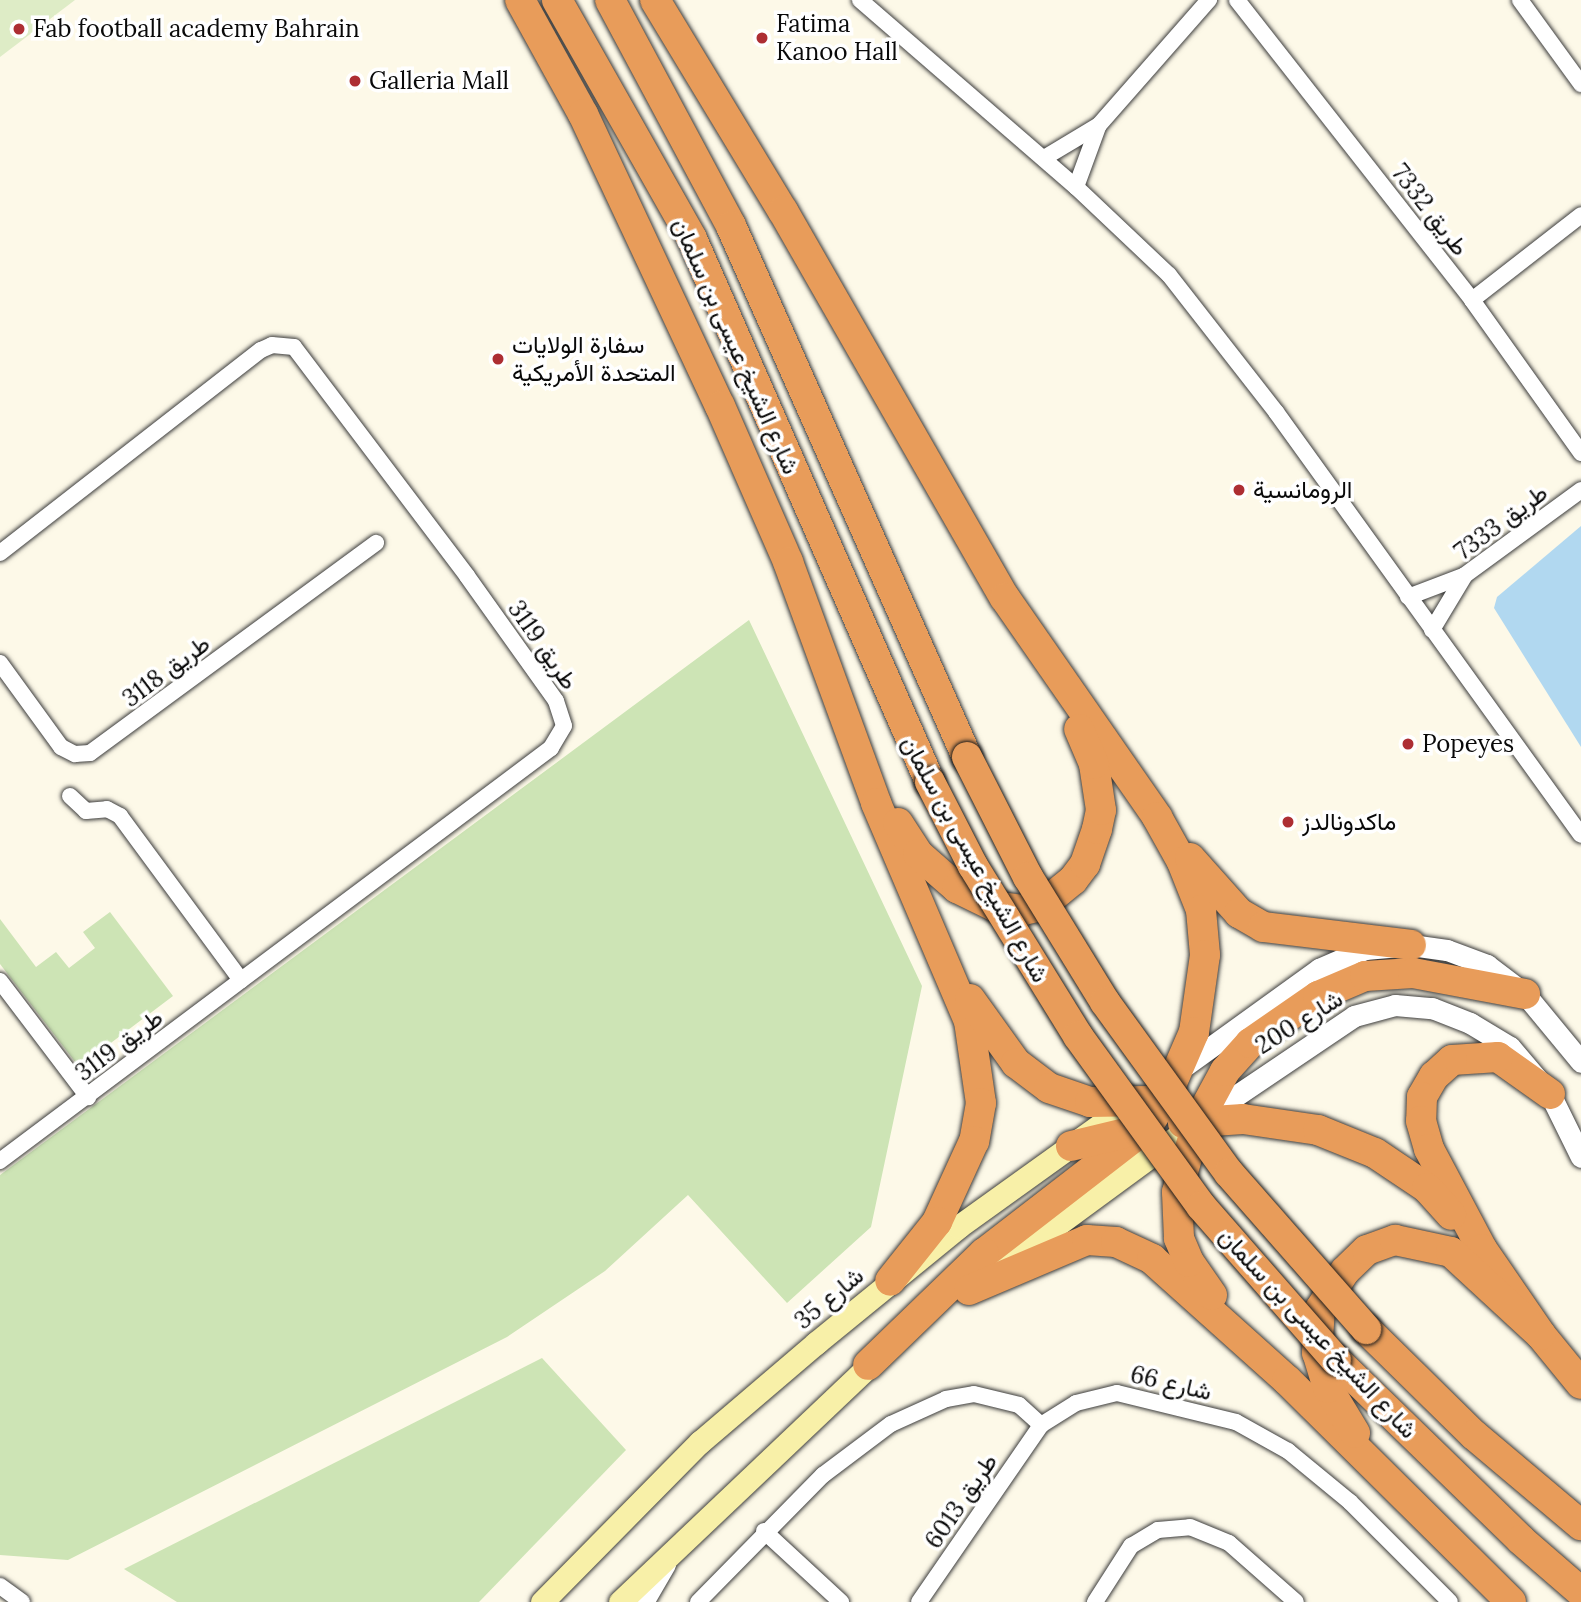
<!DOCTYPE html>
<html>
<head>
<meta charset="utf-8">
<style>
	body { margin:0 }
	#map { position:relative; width:1581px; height:1602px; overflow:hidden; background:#fdf9e8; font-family:Lora,Vazirmatn,serif }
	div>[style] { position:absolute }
	.green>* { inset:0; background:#cde4b5 }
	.pitch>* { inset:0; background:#deecc6 }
	.water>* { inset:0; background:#b1d8f0 }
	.roads { filter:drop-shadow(0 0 2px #3c3c3c) drop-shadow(0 0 2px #3c3c3c) }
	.minor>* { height:16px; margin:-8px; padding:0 8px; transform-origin:8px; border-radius:8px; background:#fff }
	.tertiary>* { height:21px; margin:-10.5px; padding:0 10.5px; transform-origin:10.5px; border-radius:10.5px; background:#fff }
	.secondary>* { height:23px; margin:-11.5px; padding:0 11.5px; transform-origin:11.5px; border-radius:11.5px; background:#f8f0a8 }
	.motorway>* { height:30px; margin:-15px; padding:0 15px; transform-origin:15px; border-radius:15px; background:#e89c5a }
	.bridges { filter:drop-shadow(0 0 2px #1a1a1a) drop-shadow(0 0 2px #1a1a1a) }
	.motorway-bridge>* { height:30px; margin:-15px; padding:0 15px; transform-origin:15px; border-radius:15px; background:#e89c5a }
	.dots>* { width:19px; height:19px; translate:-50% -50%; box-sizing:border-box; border:4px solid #fff; border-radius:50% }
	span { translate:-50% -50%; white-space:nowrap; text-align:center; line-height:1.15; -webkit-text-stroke:7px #fff; paint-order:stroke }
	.poi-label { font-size:24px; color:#090909 }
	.left { translate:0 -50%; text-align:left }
	.street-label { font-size:24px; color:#090909 }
</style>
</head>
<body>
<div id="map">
	<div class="green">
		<i style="clip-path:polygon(749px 620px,922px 986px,871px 1227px,787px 1303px,688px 1195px,605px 1271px,507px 1337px,68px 1560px,0 1555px,0 1175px)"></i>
		<i style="clip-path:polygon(110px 912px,173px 996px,79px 1067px,0 964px,0 919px,36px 967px,56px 952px,69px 968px,95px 948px,83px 932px)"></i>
		<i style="clip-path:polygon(542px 1358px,626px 1450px,479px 1602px,177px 1602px,124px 1569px)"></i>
	</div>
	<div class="pitch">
		<i style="clip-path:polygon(0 0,75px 0,0 57px)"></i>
	</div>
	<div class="water">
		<i style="clip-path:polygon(1581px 526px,1581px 747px,1494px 608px,1497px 597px)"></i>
	</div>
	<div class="roads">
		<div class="minor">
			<i style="left:860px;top:0;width:286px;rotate:40.9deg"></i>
			<i style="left:1076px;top:187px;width:128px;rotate:43.4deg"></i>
			<i style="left:1169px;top:275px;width:174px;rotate:52deg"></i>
			<i style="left:1276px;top:412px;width:521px;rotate:54.21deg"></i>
			<i style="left:1237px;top:0;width:381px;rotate:51.9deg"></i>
			<i style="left:1472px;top:300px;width:188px;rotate:54.5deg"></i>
			<i style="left:1520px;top:0;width:104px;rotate:54deg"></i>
			<i style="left:1044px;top:158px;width:64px;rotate:-31deg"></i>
			<i style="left:1099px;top:125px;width:167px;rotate:-48.7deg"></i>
			<i style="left:1076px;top:187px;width:64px;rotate:-69.9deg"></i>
			<i style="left:1472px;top:300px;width:138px;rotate:-37.9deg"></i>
			<i style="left:0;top:553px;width:331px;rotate:-37.9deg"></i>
			<i style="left:261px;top:350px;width:12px;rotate:-24deg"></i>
			<i style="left:272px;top:345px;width:22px;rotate:5deg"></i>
			<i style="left:294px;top:347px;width:287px;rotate:52.9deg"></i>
			<i style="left:467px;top:576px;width:153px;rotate:54.5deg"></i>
			<i style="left:556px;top:701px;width:26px;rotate:72deg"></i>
			<i style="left:564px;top:726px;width:26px;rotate:121deg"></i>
			<i style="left:551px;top:748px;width:689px;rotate:143.15deg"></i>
			<i style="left:1408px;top:597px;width:59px;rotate:-20.9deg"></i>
			<i style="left:1432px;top:630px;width:64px;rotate:-59deg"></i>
			<i style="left:1465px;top:575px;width:144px;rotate:-36.2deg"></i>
			<i style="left:0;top:663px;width:104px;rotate:54deg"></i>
			<i style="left:61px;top:747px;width:16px;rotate:27deg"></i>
			<i style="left:75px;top:754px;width:15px;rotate:-4deg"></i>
			<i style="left:90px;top:753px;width:355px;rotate:-36.3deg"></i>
			<i style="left:70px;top:796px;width:22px;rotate:43deg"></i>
			<i style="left:86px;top:811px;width:21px;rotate:-5deg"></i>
			<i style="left:107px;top:809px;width:15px;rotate:28deg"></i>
			<i style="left:120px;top:816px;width:204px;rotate:53.6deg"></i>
			<i style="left:0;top:981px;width:146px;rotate:52.8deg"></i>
			<i style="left:764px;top:1531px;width:105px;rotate:42.7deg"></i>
			<i style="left:0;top:1586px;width:27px;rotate:36deg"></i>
			<i style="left:698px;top:1602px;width:178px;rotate:-45.5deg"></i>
			<i style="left:823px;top:1475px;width:85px;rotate:-36.9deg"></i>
			<i style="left:891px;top:1424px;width:60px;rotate:-24.4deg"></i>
			<i style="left:946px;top:1399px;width:28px;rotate:-10deg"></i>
			<i style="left:974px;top:1394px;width:46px;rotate:13.7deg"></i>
			<i style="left:1019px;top:1405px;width:30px;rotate:42deg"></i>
			<i style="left:919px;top:1602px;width:215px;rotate:-55.4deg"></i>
			<i style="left:1041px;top:1425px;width:41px;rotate:-32.2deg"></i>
			<i style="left:1076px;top:1403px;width:42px;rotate:-13.7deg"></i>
			<i style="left:1117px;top:1393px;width:122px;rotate:13.7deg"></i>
			<i style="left:1236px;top:1422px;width:60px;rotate:29.1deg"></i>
			<i style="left:1288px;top:1451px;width:80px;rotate:39.4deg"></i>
			<i style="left:1350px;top:1502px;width:141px;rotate:45deg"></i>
			<i style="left:1095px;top:1602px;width:67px;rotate:-57.3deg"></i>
			<i style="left:1131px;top:1546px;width:31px;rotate:-31deg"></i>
			<i style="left:1158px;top:1530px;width:32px;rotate:-5deg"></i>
			<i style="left:1190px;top:1527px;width:42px;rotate:22.3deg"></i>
			<i style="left:1229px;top:1543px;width:89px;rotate:41.4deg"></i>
		</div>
		<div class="tertiary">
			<i style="left:1179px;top:1070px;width:173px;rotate:-35.8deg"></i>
			<i style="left:1319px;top:969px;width:50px;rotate:-23.5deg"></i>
			<i style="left:1365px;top:949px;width:46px;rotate:-5deg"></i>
			<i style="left:1411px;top:945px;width:36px;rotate:8deg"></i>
			<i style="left:1447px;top:950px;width:43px;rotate:20.6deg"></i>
			<i style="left:1487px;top:965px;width:48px;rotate:37.3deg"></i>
			<i style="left:1525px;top:994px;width:88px;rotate:50.5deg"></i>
			<i style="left:1203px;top:1118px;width:182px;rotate:-34deg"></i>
			<i style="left:1354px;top:1016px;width:42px;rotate:-15deg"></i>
			<i style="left:1395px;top:1005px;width:37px;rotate:5deg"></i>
			<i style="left:1432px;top:1008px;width:41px;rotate:21.5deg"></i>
			<i style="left:1470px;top:1023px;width:47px;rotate:31deg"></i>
			<i style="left:1510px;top:1047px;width:62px;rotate:49.6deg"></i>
			<i style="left:1550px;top:1094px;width:70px;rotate:63.8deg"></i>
			<i style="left:643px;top:1602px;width:44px;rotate:-59.9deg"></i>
		</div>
		<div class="secondary">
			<i style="left:994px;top:1271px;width:253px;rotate:-36.3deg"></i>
			<i style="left:542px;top:1602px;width:225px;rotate:-45.4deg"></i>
			<i style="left:700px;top:1442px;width:153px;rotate:-40.5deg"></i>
			<i style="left:816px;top:1343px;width:183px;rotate:-39.2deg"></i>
			<i style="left:958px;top:1227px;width:219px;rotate:-35.7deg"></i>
			<i style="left:620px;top:1602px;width:357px;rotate:-43.5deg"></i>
		</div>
		<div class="motorway">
			<i style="left:520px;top:0;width:130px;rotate:61.1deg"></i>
			<i style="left:583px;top:114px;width:323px;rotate:64.9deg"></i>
			<i style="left:720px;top:406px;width:170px;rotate:66.4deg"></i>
			<i style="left:788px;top:562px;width:257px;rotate:69.9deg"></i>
			<i style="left:876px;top:803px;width:237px;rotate:66.9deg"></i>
			<i style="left:969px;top:1021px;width:83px;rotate:81.7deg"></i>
			<i style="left:981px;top:1103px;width:39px;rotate:100deg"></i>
			<i style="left:974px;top:1141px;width:89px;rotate:114.6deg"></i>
			<i style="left:937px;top:1222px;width:75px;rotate:128.5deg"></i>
			<i style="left:557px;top:0;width:274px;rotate:60.5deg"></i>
			<i style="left:692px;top:239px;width:593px;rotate:66.33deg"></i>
			<i style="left:610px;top:0;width:256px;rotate:61.8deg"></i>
			<i style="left:731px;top:226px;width:581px;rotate:66.04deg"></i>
			<i style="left:655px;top:0;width:247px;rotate:58.8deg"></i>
			<i style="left:783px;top:211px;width:446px;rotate:60.2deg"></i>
			<i style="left:1005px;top:598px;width:267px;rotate:55.2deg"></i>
			<i style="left:1157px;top:817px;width:51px;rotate:60.9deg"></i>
			<i style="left:1182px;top:862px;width:52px;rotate:68.4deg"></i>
			<i style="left:1201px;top:910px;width:45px;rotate:84.9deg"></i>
			<i style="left:1205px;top:955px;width:78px;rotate:98.1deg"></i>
			<i style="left:1194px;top:1032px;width:73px;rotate:113.4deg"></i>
			<i style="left:1165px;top:1099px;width:35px;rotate:123deg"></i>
			<i style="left:1146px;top:1128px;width:205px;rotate:142.3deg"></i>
			<i style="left:984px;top:1253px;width:161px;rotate:136deg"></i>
			<i style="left:898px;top:823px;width:37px;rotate:57deg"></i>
			<i style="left:918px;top:854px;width:52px;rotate:41.1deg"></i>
			<i style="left:957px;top:888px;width:41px;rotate:25.9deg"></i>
			<i style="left:994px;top:906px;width:30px;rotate:8deg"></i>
			<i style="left:1024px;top:910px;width:17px;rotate:-13deg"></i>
			<i style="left:1041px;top:906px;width:41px;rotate:-39.1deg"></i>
			<i style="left:1073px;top:880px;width:20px;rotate:-53deg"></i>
			<i style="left:1085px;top:864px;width:37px;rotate:-71deg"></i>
			<i style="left:1097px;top:829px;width:19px;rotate:-78deg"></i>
			<i style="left:1101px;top:810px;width:47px;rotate:-98.7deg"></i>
			<i style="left:1094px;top:764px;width:38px;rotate:-113deg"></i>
			<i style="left:1190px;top:858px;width:74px;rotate:48.3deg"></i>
			<i style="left:1239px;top:913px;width:28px;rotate:30deg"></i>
			<i style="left:1263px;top:927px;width:149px;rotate:6.9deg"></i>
			<i style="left:970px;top:999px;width:79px;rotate:54.3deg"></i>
			<i style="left:1016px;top:1063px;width:41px;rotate:37.1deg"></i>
			<i style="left:1049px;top:1088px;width:43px;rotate:18.9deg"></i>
			<i style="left:1090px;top:1102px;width:56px;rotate:-1deg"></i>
			<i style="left:1550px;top:1094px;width:64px;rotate:-144.6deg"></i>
			<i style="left:1498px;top:1057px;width:46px;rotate:176.3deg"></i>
			<i style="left:1452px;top:1060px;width:24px;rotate:138deg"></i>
			<i style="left:1434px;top:1076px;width:24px;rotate:120deg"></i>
			<i style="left:1422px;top:1097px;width:24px;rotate:92deg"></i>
			<i style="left:1421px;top:1121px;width:29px;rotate:74deg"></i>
			<i style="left:1429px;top:1149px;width:113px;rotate:62.1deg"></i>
			<i style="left:1482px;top:1249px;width:104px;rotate:55.5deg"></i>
			<i style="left:1541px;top:1335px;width:63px;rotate:50.8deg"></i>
			<i style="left:1183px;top:1123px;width:60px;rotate:-3.8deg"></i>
			<i style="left:1243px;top:1119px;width:76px;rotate:8.3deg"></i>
			<i style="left:1318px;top:1130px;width:61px;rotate:22deg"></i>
			<i style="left:1375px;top:1153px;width:63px;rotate:33.9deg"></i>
			<i style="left:1427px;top:1188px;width:36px;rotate:48deg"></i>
			<i style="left:1071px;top:1146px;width:65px;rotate:-13.4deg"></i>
			<i style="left:969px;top:1290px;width:128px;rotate:-23deg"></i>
			<i style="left:1087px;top:1240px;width:29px;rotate:4deg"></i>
			<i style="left:1116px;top:1242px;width:40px;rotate:25deg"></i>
			<i style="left:1152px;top:1259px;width:181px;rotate:41.9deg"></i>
			<i style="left:1287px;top:1380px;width:315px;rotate:44.7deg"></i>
			<i style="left:1212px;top:1295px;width:40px;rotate:-124.9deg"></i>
			<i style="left:1189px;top:1262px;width:26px;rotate:-113deg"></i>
			<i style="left:1179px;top:1238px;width:46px;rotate:-92.5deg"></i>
			<i style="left:1177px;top:1192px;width:74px;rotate:-73.5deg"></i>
			<i style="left:1198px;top:1121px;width:57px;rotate:-61.6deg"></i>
			<i style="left:1225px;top:1071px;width:38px;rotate:-48deg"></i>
			<i style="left:1250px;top:1043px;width:83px;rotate:-34.7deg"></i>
			<i style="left:1318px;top:996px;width:51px;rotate:-23.1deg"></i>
			<i style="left:1365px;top:976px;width:48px;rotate:-3.6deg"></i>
			<i style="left:1413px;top:973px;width:114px;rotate:10.6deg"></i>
			<i style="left:1366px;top:1329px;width:151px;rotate:44.5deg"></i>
			<i style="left:1474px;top:1435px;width:140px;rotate:40.1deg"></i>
			<i style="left:1336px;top:1360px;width:258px;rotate:44.2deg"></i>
			<i style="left:1521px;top:1540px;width:79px;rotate:40.9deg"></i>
			<i style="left:1355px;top:1433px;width:52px;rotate:-121deg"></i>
			<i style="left:1328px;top:1388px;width:37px;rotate:-107deg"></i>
			<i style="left:1317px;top:1353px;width:44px;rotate:-86.1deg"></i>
			<i style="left:1320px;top:1309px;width:45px;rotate:-56.7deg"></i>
			<i style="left:1345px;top:1271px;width:30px;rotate:-44deg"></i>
			<i style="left:1367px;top:1250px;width:30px;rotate:-20deg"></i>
			<i style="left:1395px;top:1240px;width:57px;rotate:12.1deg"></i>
			<i style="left:1451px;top:1252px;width:122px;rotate:42.7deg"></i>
		</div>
	</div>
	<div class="bridges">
		<div class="motorway-bridge">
			<i style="left:967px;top:757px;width:135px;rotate:63.1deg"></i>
			<i style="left:1028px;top:877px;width:147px;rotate:58.4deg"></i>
			<i style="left:1105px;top:1002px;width:211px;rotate:54.1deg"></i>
			<i style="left:1229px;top:1173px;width:208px;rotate:48.7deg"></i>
			<i style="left:930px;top:782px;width:94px;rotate:62.9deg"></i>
			<i style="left:973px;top:866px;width:200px;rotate:58.3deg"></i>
			<i style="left:1078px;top:1036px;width:210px;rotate:54.1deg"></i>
			<i style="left:1201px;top:1206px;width:205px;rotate:48.8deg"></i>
		</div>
	</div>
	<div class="dots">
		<i style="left:19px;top:29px;background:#ad2e33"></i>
		<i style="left:762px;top:38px;background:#ad2e33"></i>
		<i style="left:355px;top:81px;background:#ad2e33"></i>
		<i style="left:498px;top:359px;background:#ad2e33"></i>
		<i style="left:1239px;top:490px;background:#ad2e33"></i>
		<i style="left:1408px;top:744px;background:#ad2e33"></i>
		<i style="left:1288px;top:822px;background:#ad2e33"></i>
	</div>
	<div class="poi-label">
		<span class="left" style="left:776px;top:38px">Fatima<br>Kanoo Hall</span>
		<span class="left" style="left:33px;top:29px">Fab football academy Bahrain</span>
		<span class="left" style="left:369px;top:81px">Galleria Mall</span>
		<span class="left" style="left:512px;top:359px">سفارة الولايات<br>المتحدة الأمريكية</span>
		<span class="left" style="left:1253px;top:490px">الرومانسية</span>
		<span class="left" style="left:1422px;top:744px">Popeyes</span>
		<span class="left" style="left:1302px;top:822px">ماكدونالدز</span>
	</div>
	<div class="street-label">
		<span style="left:1430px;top:210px;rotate:52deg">طريق 7332</span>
		<span style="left:736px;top:346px;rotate:66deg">شارع الشيخ عيسى بن سلمان</span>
		<span style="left:1501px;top:522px;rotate:-37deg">طريق 7333</span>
		<span style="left:543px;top:645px;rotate:55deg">طريق 3119</span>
		<span style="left:166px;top:671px;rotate:-37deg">طريق 3118</span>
		<span style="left:975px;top:859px;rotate:61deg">شارع الشيخ عيسى بن سلمان</span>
		<span style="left:1299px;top:1022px;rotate:-32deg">شارع 200</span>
		<span style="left:119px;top:1045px;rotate:-37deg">طريق 3119</span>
		<span style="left:829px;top:1298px;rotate:-40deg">شارع 35</span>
		<span style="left:1318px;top:1333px;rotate:47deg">شارع الشيخ عيسى بن سلمان</span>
		<span style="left:1171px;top:1383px;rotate:13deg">شارع 66</span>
		<span style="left:961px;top:1501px;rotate:-56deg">طريق 6013</span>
	</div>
</div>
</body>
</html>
